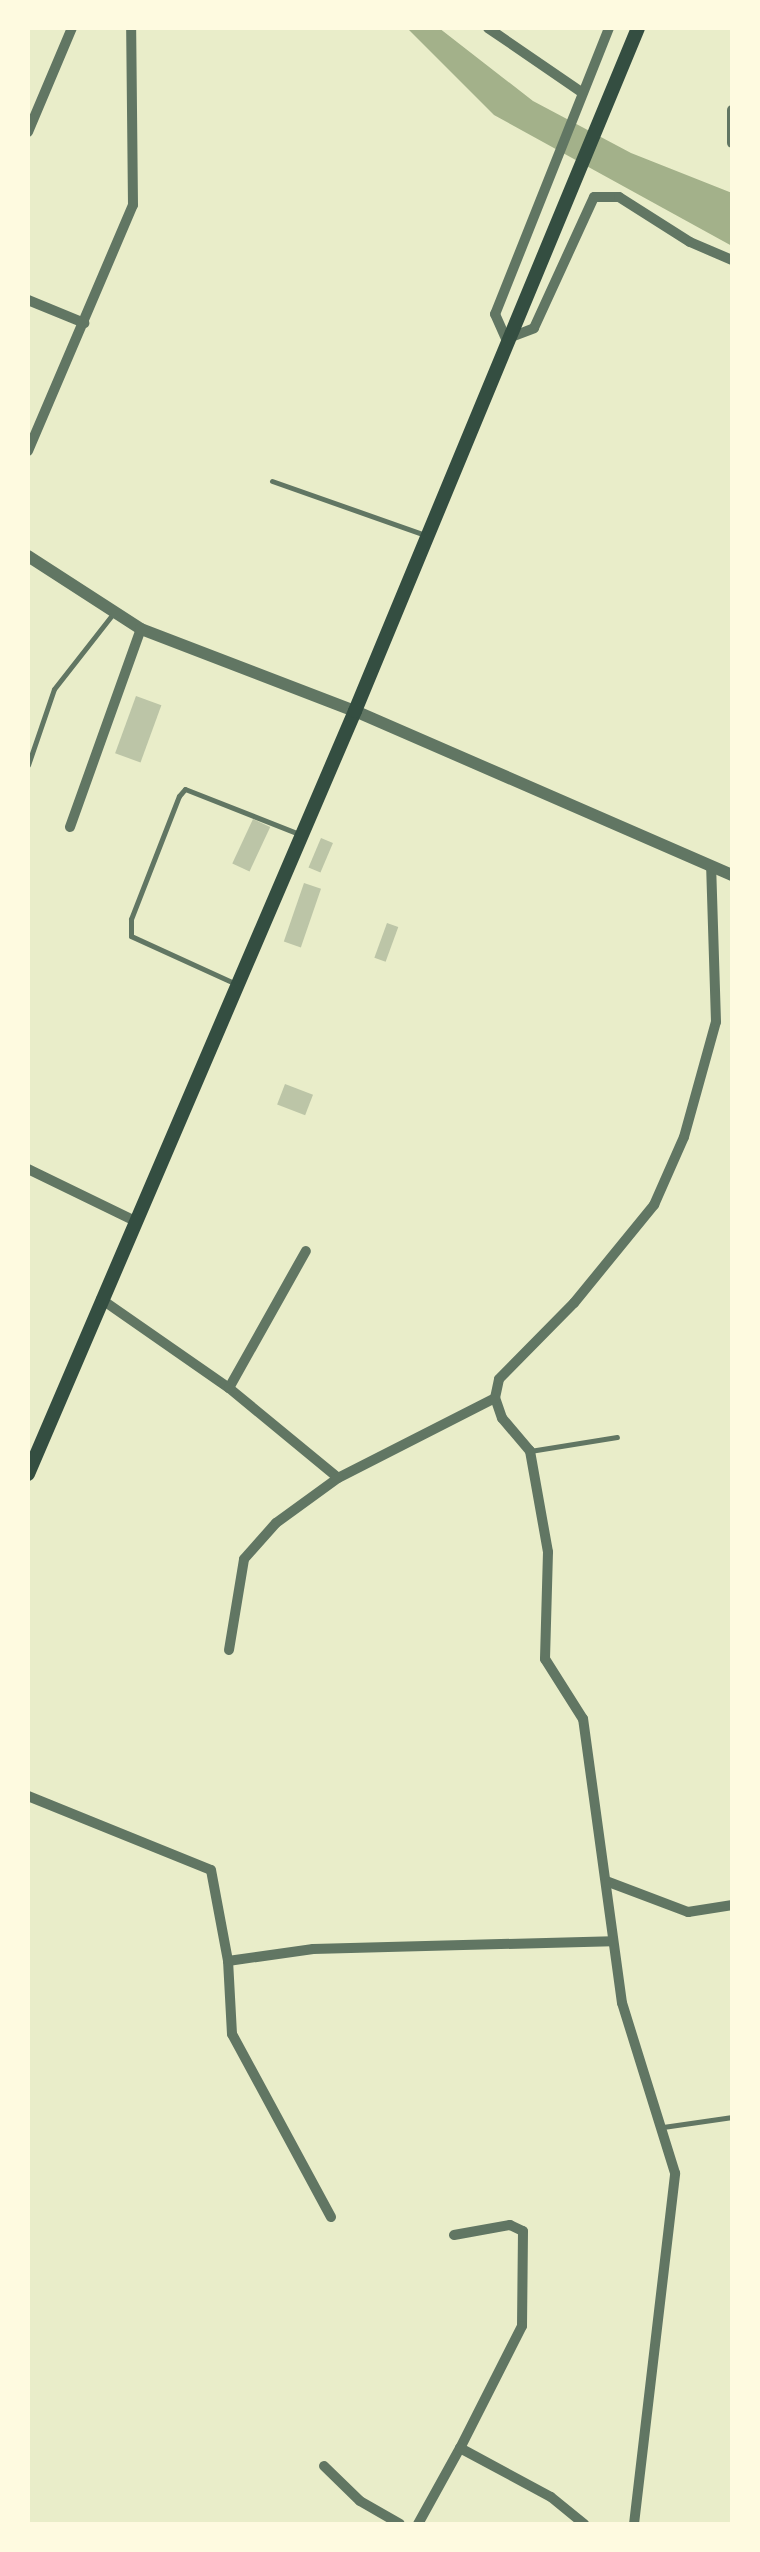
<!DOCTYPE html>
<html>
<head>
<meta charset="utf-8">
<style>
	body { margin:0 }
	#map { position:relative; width:760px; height:2552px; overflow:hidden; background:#e9edc9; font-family:"Open Sans",sans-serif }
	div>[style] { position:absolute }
	.water>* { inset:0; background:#a3b18a }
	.building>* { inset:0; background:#bcc5a7; transform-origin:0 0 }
	.service>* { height:5px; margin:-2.5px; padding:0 2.5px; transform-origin:2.5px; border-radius:2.5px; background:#617663 }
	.minor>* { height:10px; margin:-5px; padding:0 5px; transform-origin:5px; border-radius:5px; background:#617663 }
	.tertiary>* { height:12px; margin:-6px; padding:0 6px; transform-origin:6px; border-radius:6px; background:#617663 }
	.secondary>* { height:14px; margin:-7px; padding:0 7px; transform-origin:7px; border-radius:7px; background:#344e41 }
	span { translate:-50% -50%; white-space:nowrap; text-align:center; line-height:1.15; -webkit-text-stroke:8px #fefae0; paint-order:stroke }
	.frame { position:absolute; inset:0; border:30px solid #fefae0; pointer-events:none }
</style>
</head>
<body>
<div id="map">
	<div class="water">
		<i style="clip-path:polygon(407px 28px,439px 28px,533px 101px,631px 153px,732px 193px,732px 246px,494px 115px)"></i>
	</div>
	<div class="building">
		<i style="left:136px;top:696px;width:27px;height:61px;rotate:20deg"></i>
		<i style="left:253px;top:819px;width:19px;height:49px;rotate:25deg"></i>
		<i style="left:321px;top:838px;width:13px;height:32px;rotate:23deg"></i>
		<i style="left:304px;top:883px;width:18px;height:62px;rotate:19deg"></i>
		<i style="left:387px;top:923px;width:12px;height:37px;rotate:20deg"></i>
		<i style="left:285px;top:1084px;width:30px;height:22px;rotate:21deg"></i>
	</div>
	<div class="service">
		<i style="left:272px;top:481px;width:162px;rotate:19.4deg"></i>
		<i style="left:28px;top:765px;width:80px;rotate:-71.1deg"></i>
		<i style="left:54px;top:689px;width:94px;rotate:-51.9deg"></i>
		<i style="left:732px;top:798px;width:2px;rotate:90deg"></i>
		<i style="left:234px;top:983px;width:113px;rotate:-155.5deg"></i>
		<i style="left:131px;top:936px;width:17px;rotate:-90deg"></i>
		<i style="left:131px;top:919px;width:132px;rotate:-68.7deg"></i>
		<i style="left:179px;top:796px;width:9px;rotate:-49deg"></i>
		<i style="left:185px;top:789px;width:123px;rotate:21.5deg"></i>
		<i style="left:530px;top:1451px;width:88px;rotate:-9.1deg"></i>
		<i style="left:663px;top:2127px;width:70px;rotate:-8.2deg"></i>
	</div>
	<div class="minor">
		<i style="left:488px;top:28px;width:112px;rotate:34.4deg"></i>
		<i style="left:609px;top:28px;width:308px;rotate:111.7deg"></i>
		<i style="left:495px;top:314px;width:27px;rotate:66deg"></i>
		<i style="left:506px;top:339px;width:30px;rotate:-21deg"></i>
		<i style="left:534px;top:328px;width:144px;rotate:-65.4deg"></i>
		<i style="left:594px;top:197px;width:25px"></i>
		<i style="left:619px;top:197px;width:84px;rotate:32.4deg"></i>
		<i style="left:690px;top:242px;width:46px;rotate:23.2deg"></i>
		<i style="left:732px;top:110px;width:33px;rotate:90deg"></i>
		<i style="left:28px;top:132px;width:113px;rotate:-67.1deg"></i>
		<i style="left:28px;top:300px;width:61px;rotate:22.3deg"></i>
		<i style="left:28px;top:451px;width:267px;rotate:-66.9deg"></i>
		<i style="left:133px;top:205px;width:177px;rotate:-90.6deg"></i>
		<i style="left:70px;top:827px;width:210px;rotate:-70.3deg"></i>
		<i style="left:28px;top:1169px;width:119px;rotate:25.9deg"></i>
		<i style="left:101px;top:1299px;width:156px;rotate:34.8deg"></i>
		<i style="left:229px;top:1388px;width:141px;rotate:39.5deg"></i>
		<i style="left:338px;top:1478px;width:176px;rotate:-27deg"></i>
		<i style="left:229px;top:1388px;width:157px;rotate:-60.7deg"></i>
		<i style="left:229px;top:1650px;width:92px;rotate:-80.6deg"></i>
		<i style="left:244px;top:1559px;width:48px;rotate:-48.4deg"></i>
		<i style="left:276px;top:1523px;width:77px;rotate:-36deg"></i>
		<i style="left:28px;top:1796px;width:197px;rotate:22deg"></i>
		<i style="left:211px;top:1870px;width:93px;rotate:79.4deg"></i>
		<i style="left:606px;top:1881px;width:88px;rotate:20.7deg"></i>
		<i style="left:688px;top:1912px;width:45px;rotate:-9deg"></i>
		<i style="left:331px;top:2217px;width:208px;rotate:-118.4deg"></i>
		<i style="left:232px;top:2034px;width:73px;rotate:-93.1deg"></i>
		<i style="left:228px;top:1961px;width:86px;rotate:-8deg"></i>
		<i style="left:313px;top:1949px;width:299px;rotate:-1.5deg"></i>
		<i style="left:454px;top:2235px;width:57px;rotate:-10.1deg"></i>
		<i style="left:510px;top:2225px;width:14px;rotate:25deg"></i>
		<i style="left:523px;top:2231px;width:95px;rotate:90.6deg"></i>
		<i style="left:522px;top:2326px;width:137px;rotate:116.9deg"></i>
		<i style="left:324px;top:2466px;width:50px;rotate:44.2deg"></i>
		<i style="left:360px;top:2501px;width:46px;rotate:29.9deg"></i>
		<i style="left:418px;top:2524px;width:87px;rotate:-61.1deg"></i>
		<i style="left:460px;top:2448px;width:103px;rotate:28.3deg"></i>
		<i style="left:551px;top:2497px;width:43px;rotate:39.3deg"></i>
		<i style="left:634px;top:2524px;width:353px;rotate:-83.3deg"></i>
		<i style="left:675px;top:2173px;width:178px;rotate:-107.3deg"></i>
		<i style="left:622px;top:2003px;width:287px;rotate:-97.8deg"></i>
		<i style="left:583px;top:1719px;width:71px;rotate:-122.3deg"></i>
		<i style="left:545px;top:1659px;width:107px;rotate:-88.4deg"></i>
		<i style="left:548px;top:1552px;width:103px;rotate:-100.1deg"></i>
		<i style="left:530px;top:1451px;width:43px;rotate:-130.3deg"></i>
		<i style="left:502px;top:1418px;width:21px;rotate:-109deg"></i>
		<i style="left:495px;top:1398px;width:19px;rotate:-78deg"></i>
		<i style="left:499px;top:1379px;width:107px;rotate:-45.4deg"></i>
		<i style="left:574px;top:1303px;width:127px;rotate:-50.8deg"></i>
		<i style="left:654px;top:1205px;width:74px;rotate:-66.2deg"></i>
		<i style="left:684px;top:1137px;width:119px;rotate:-74.5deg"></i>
		<i style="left:716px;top:1022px;width:155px;rotate:-91.8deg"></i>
	</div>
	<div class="tertiary">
		<i style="left:28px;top:556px;width:135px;rotate:32.9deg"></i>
		<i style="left:141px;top:629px;width:229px;rotate:21deg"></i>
		<i style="left:355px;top:711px;width:411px;rotate:23.5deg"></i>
	</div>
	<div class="secondary">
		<i style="left:28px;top:1474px;width:830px;rotate:-66.8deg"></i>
		<i style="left:355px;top:711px;width:739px;rotate:-67.49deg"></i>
	</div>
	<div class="frame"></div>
</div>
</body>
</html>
